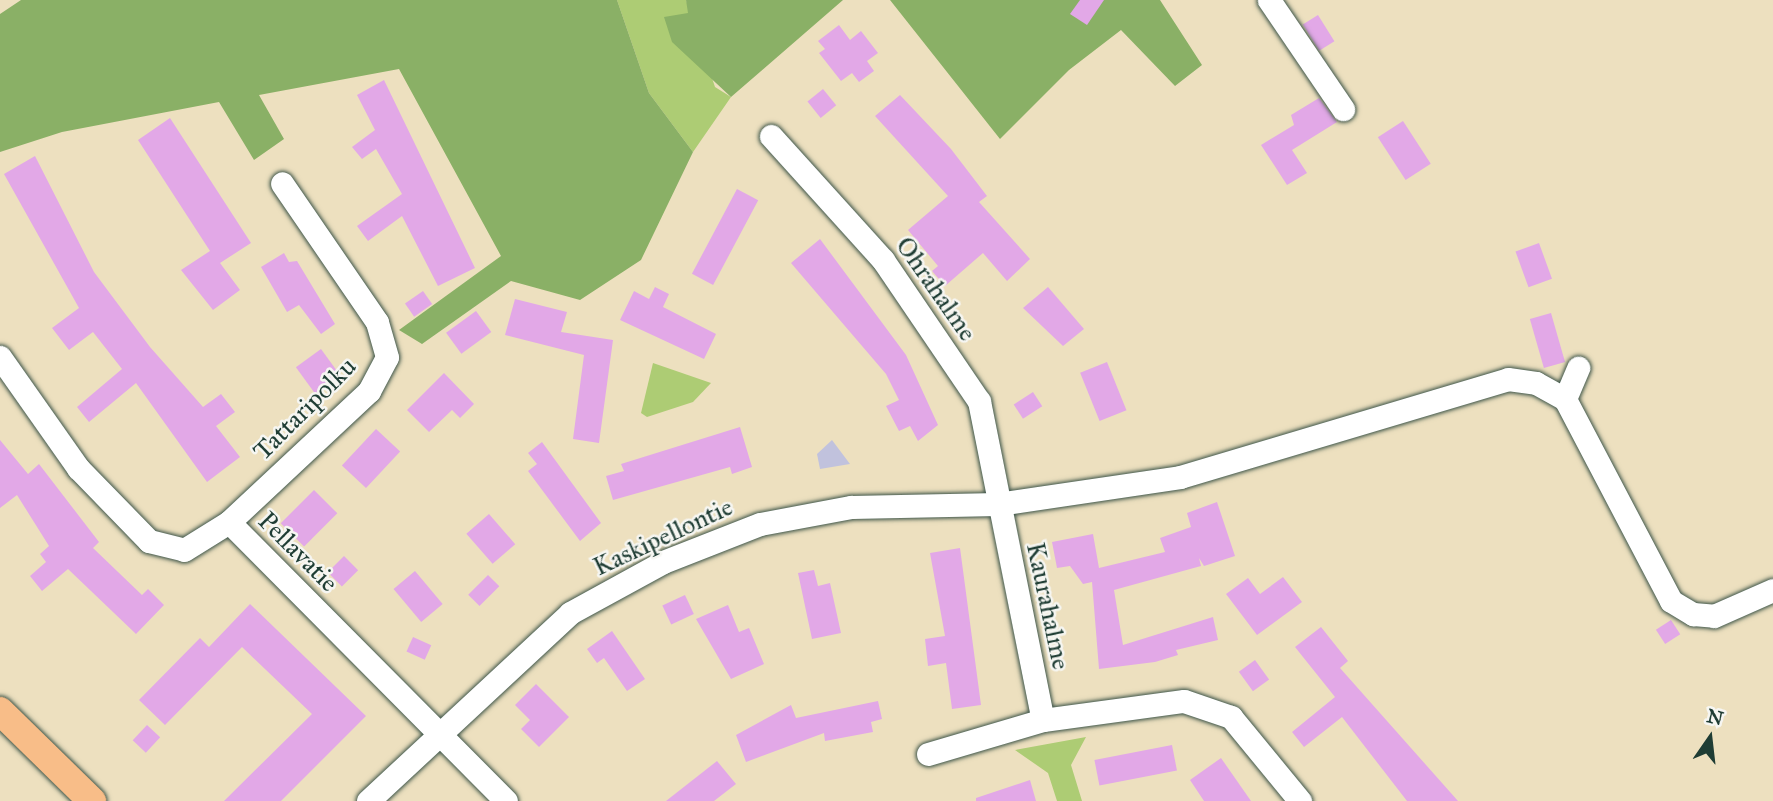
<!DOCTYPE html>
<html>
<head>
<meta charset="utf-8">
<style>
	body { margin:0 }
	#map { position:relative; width:1773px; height:801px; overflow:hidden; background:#ede0bf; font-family:"IM FELL Great Primer",serif }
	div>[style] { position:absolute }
	.industrial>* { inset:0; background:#c1c2dd }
	.green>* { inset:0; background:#adcc74 }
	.forest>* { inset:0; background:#8ab066 }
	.building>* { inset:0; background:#e2a8e7; transform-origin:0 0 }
	.roads { filter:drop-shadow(0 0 2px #3e5549) drop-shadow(0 0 2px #3e5549) }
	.minor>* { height:23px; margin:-11.5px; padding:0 11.5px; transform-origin:11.5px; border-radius:11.5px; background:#fff }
	.major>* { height:28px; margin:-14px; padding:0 14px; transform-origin:14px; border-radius:14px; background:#f8bd88 }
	span { translate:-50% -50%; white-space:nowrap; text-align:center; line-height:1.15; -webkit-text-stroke:5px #f6f6f2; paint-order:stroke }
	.street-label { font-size:26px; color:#1f3d34 }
	.north { position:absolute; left:1675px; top:703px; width:70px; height:70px; -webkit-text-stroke:5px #f6f6f2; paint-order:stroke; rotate:14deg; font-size:19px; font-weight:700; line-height:28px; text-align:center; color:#1f3d34 }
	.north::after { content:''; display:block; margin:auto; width:24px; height:32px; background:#1f3d34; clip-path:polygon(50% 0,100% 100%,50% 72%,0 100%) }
</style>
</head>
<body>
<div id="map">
	<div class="industrial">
		<i style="clip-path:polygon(832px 440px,850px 464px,820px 469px,817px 454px)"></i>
	</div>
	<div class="green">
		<i style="clip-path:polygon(617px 0,686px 0,715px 87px,731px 97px,693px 152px,649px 93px)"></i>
		<i style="clip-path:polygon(653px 363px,711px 383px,693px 402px,647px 417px,641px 413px)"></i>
		<i style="clip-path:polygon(1086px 737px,1071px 765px,1082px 801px,1057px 801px,1048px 773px,1015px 750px)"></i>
	</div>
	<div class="forest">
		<i style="clip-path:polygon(21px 0,617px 0,649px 93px,693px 152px,641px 260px,580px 300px,511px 281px,422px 344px,399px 330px,501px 256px,399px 69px,259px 95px,284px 139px,254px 160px,219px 102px,62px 132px,0 152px,0 14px)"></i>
		<i style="clip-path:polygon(686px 0,843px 0,731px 97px,672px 42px,664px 17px,688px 13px)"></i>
		<i style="clip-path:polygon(890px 0,1160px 0,1202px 65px,1175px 86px,1121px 30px,1069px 70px,1000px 139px)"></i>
	</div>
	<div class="building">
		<i style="clip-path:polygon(1080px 0,1104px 0,1087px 25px,1070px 14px)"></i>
		<i style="left:1318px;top:15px;width:31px;height:18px;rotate:58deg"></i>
		<i style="clip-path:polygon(839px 25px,850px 40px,861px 31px,878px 53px,867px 61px,874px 71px,859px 82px,852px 73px,841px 81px,819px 53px,825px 49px,818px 41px)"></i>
		<i style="clip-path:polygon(384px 80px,475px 268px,438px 286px,402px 216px,368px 241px,357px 226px,402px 194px,376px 149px,362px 159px,352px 147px,375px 130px,357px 95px)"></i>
		<i style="left:823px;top:89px;width:21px;height:20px;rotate:51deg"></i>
		<i style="clip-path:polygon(900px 95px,951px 149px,987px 196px,979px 202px,1030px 259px,1007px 281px,983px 253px,945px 286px,932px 271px,938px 266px,908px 230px,948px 196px,875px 116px)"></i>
		<i style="clip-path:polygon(1319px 98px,1337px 122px,1292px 150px,1307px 173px,1287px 185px,1261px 145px,1294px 125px,1291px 115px)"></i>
		<i style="clip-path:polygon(170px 118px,251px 243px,220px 263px,240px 290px,213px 310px,181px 270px,210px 251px,138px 140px)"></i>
		<i style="left:1403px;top:121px;width:51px;height:30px;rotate:57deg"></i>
		<i style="clip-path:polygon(35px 156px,94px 272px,150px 347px,203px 407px,221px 394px,235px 412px,216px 426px,240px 457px,207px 482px,136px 383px,89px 422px,77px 407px,122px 369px,93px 332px,69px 350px,52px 328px,79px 308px,4px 174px)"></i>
		<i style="left:737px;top:189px;width:24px;height:96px;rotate:28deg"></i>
		<i style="clip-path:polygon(820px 239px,906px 355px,938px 425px,918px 441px,910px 426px,899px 431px,886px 406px,899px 400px,886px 374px,791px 263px)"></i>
		<i style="left:1539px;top:243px;width:38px;height:25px;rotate:70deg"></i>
		<i style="clip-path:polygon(284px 253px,289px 262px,297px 261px,335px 324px,321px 334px,299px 305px,287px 312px,261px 267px)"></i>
		<i style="clip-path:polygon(655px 287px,669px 294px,663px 307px,716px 334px,704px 359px,620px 320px,634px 291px,649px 299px)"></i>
		<i style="clip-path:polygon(1048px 287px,1084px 329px,1063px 346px,1023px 308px)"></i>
		<i style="left:423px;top:291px;width:16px;height:22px;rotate:55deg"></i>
		<i style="clip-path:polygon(515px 299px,567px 312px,561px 332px,613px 340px,599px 443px,573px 439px,584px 355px,505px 335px)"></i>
		<i style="left:476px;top:311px;width:26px;height:37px;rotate:54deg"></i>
		<i style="left:1551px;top:313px;width:51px;height:22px;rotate:74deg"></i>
		<i style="left:321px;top:349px;width:34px;height:31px;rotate:54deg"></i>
		<i style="left:1107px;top:362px;width:52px;height:29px;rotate:68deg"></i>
		<i style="clip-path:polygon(444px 373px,474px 404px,460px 418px,452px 410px,429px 432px,407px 410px)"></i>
		<i style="left:1033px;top:392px;width:17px;height:23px;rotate:57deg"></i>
		<i style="clip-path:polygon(740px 427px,752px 467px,732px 474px,730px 467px,613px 500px,606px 476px,624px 471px,621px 464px)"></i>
		<i style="left:376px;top:429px;width:33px;height:50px;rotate:43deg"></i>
		<i style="clip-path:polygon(0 440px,28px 474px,39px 464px,99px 542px,93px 548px,142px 595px,148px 589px,164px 605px,136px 634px,68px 569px,42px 591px,30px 576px,46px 562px,40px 554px,49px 546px,17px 495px,0 508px)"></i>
		<i style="clip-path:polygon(542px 442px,601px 523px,580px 541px,528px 471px,537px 464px,528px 453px)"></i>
		<i style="left:314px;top:490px;width:33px;height:47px;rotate:45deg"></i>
		<i style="clip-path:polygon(1217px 502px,1235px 556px,1204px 566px,1199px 558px,1201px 566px,1114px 590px,1123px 645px,1213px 617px,1218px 640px,1176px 650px,1178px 655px,1155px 662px,1099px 669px,1092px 582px,1083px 584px,1070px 566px,1057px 568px,1052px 542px,1093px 534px,1099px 568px,1165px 552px,1160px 538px,1191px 527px,1187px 513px)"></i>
		<i style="left:489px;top:514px;width:40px;height:30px;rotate:49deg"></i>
		<i style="clip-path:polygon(960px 548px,981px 705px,952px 709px,946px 663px,928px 666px,925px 639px,945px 636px,930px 553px)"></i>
		<i style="left:344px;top:556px;width:20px;height:23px;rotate:45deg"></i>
		<i style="clip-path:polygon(814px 570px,818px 586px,830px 583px,841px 633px,812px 639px,798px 573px)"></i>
		<i style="left:415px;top:571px;width:43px;height:28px;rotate:50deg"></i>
		<i style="left:488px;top:575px;width:16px;height:28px;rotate:45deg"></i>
		<i style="clip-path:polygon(1283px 577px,1302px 602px,1257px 635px,1226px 594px,1248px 578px,1260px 594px)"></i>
		<i style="left:685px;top:595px;width:21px;height:25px;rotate:65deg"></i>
		<i style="clip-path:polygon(250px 604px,366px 716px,281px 801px,224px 801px,312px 714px,242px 647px,165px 725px,139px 700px,200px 638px,209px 647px)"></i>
		<i style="clip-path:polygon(728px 605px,739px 632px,749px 628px,764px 664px,731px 679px,696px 619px)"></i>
		<i style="left:1671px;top:620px;width:17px;height:18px;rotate:57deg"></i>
		<i style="clip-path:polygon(1321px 627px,1348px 661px,1340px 668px,1458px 801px,1407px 801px,1342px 717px,1304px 747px,1292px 732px,1335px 697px,1295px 647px)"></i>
		<i style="clip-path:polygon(612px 631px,645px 679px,627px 691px,604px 658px,597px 663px,587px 649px)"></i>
		<i style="left:413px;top:637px;width:20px;height:16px;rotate:24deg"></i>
		<i style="left:1255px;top:660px;width:24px;height:20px;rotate:54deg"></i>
		<i style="clip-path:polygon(536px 684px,569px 717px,539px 747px,521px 729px,530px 720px,515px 705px)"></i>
		<i style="clip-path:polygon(878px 701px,882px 719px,871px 722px,873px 732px,825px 741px,824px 733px,746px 762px,736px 735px,791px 705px,796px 718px)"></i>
		<i style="left:147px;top:725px;width:18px;height:21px;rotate:43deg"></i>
		<i style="left:1172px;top:745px;width:26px;height:79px;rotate:79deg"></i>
		<i style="clip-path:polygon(1221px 758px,1251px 801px,1204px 801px,1190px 780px)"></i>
		<i style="clip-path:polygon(717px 761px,736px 784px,714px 801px,666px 801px)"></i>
		<i style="clip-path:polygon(1030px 780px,1036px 801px,976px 801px,976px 798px)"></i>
	</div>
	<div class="roads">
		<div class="minor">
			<i style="left:1269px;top:0;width:132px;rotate:55.8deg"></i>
			<i style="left:771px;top:136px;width:167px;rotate:47.9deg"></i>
			<i style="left:883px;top:260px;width:171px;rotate:55.8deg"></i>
			<i style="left:979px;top:401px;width:325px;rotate:78.7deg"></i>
			<i style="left:0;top:357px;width:136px;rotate:54.9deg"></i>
			<i style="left:78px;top:468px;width:102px;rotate:45.8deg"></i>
			<i style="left:149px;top:541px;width:36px;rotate:14deg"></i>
			<i style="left:184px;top:550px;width:53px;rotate:-31.9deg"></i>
			<i style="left:229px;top:522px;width:393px;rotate:45.2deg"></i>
			<i style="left:1565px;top:399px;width:34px;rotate:-67deg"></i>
			<i style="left:229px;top:522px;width:192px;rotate:-43.1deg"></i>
			<i style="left:369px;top:391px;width:38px;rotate:-62deg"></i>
			<i style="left:387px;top:357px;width:36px;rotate:-106deg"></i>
			<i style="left:377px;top:322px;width:168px;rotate:-124.4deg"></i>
			<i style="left:928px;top:754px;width:120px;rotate:-16.5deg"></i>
			<i style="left:1043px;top:720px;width:142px;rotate:-7.7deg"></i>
			<i style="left:1184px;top:701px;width:50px;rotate:18.8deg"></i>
			<i style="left:1231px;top:717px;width:109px;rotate:50.6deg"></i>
			<i style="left:368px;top:801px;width:276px;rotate:-42.9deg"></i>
			<i style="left:570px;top:613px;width:106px;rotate:-28.7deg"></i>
			<i style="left:663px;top:562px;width:104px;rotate:-21.4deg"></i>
			<i style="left:760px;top:524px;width:93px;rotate:-10.6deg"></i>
			<i style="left:851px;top:507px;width:147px;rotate:-1.2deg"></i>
			<i style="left:998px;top:504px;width:184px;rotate:-8.4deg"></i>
			<i style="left:1180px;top:477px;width:342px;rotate:-16.6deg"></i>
			<i style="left:1508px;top:379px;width:28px;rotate:8deg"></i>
			<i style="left:1536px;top:383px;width:33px;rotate:29deg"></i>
			<i style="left:1565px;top:399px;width:228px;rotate:62.3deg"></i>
			<i style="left:1671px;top:601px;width:26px;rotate:31deg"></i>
			<i style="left:1693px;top:614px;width:21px;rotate:5deg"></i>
			<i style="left:1714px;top:616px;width:64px;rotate:-23.8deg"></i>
		</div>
		<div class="major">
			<i style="left:0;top:711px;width:129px;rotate:44.4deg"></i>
		</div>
	</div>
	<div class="street-label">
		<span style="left:936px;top:289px;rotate:55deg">Ohrahalme</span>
		<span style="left:305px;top:409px;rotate:-45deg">Tattaripolku</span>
		<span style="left:663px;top:537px;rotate:-25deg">Kaskipellontie</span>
		<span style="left:298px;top:552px;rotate:45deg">Pellavatie</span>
		<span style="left:1048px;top:606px;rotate:78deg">Kaurahalme</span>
	</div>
	<div class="north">N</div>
</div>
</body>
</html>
